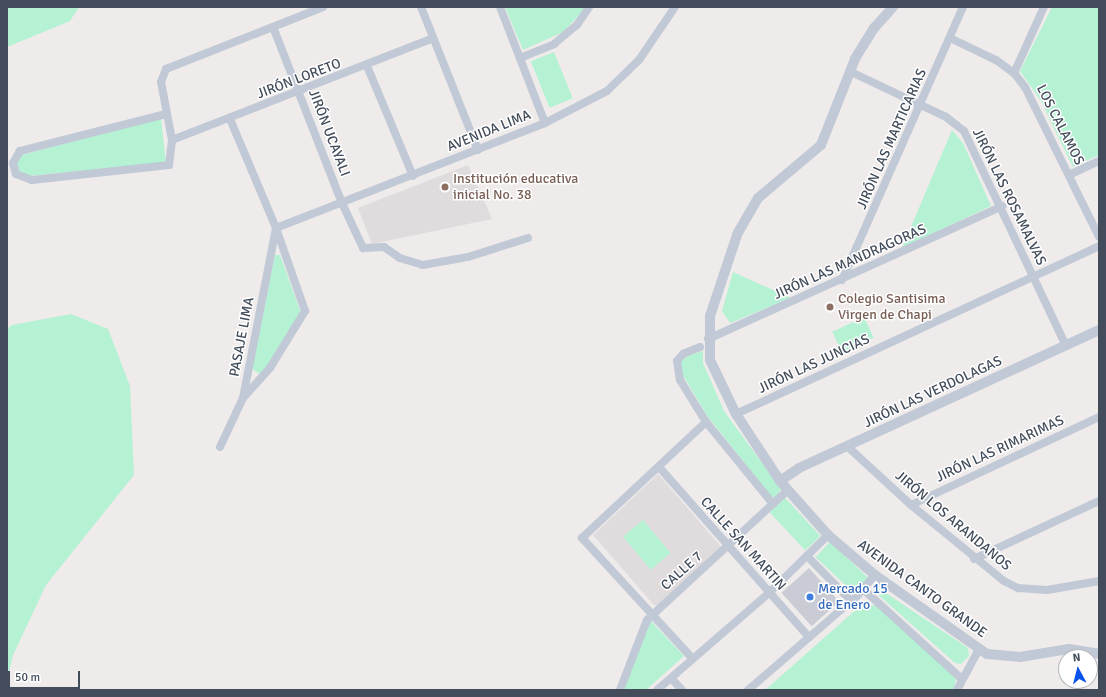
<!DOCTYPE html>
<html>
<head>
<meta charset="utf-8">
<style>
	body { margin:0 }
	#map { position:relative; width:1106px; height:697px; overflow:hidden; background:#efebeb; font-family:Signika,sans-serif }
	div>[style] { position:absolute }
	.education>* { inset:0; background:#e0dcdd }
	.green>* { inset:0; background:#b4f2d3; transform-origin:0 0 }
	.building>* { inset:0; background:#c9ccd4; transform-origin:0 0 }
	.minor>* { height:8px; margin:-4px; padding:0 4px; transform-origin:4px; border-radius:4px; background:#c0c9d5 }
	.tertiary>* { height:10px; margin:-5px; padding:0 5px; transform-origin:5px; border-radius:5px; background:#c0c9d5 }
	.dots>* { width:11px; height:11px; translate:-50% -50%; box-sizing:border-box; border:2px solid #fff; border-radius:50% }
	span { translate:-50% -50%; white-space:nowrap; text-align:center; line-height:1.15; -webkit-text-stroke:3px #fff; paint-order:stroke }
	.street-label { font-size:14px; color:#424c5a }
	.education-label { font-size:14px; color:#785e54 }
	.left { translate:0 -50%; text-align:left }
	.shop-label { font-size:14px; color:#366cbe }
	.frame { position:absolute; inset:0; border:8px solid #424c5a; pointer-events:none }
	.north { position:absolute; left:1058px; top:649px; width:40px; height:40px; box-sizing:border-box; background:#fff; border:1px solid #b3b7bd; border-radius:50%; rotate:353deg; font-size:11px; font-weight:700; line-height:16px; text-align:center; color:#424c5a }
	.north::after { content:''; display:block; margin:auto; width:14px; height:18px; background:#0a52ea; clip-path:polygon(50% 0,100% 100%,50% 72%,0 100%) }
	.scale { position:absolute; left:8px; top:671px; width:72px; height:18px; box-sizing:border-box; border:2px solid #424c5a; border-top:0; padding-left:5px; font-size:12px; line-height:14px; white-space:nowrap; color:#424c5a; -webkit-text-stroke:3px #fff; paint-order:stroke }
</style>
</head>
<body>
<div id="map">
	<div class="education">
		<i style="clip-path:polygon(468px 165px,492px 219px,372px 244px,358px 208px)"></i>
		<i style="clip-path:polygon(658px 474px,723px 549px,658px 606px,653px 604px,593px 535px)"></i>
	</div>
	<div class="green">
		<i style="clip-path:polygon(7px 7px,79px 7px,70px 21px,7px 47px)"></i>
		<i style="clip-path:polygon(505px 7px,587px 7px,563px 32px,523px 50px)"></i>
		<i style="clip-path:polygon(1052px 7px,1099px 7px,1099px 155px,1073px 167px,1041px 101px,1020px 71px)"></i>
		<i style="left:554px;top:52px;width:50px;height:25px;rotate:68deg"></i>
		<i style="clip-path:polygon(161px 118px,166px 163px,28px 176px,18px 170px,16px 165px,22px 155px)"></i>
		<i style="clip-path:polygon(952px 130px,963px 143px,991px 206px,902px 248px)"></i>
		<i style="clip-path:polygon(275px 255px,280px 255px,301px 313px,262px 375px,252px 369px)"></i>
		<i style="clip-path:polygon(733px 272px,791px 298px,730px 323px,722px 311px)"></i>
		<i style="clip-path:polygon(71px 314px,108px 329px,130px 386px,134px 475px,46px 585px,13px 655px,7px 680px,7px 329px,12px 325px)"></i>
		<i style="left:864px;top:317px;width:23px;height:35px;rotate:65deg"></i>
		<i style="clip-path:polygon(703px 351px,703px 363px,724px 411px,781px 489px,776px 497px,772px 497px,708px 417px,681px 372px,680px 362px,689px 355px)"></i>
		<i style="left:785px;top:498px;width:52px;height:21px;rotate:47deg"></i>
		<i style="left:643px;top:520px;width:43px;height:26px;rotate:50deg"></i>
		<i style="left:830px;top:542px;width:52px;height:21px;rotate:43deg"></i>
		<i style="clip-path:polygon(877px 587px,968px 648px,969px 656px,961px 664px,955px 663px,874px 591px)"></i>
		<i style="clip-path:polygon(876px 605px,956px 678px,954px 690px,765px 690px,859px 607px)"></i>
		<i style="clip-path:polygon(650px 620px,684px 656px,646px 690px,623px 690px)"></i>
	</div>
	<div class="building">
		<i style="left:809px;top:568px;width:45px;height:37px;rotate:48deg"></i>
	</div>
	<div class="minor">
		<i style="left:421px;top:7px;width:154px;rotate:68.3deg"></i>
		<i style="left:500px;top:7px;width:124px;rotate:68.8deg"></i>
		<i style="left:273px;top:27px;width:189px;rotate:68.6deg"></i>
		<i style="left:342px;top:203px;width:50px;rotate:65deg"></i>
		<i style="left:363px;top:248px;width:21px;rotate:-3deg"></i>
		<i style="left:384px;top:247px;width:19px;rotate:35deg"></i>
		<i style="left:400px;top:258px;width:24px;rotate:17deg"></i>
		<i style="left:423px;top:265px;width:46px;rotate:-10.1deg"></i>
		<i style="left:468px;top:257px;width:63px;rotate:-17.6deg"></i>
		<i style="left:950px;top:38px;width:51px;rotate:25.6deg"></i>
		<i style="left:996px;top:60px;width:22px;rotate:36deg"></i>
		<i style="left:1014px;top:73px;width:18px;rotate:52deg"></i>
		<i style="left:1025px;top:87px;width:167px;rotate:63.7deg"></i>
		<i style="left:520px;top:58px;width:37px;rotate:-22deg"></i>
		<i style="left:554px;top:44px;width:30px;rotate:-40deg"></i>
		<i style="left:577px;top:25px;width:22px;rotate:-56deg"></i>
		<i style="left:367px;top:66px;width:119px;rotate:67.3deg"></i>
		<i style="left:851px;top:72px;width:105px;rotate:25.3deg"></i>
		<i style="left:946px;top:117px;width:23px;rotate:38deg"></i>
		<i style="left:964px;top:131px;width:238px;rotate:64.6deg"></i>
		<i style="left:1014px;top:73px;width:72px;rotate:-65.6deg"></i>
		<i style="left:166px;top:114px;width:151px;rotate:165.8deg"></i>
		<i style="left:20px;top:151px;width:14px;rotate:120deg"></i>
		<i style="left:13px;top:163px;width:11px;rotate:75deg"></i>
		<i style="left:16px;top:174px;width:17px;rotate:21deg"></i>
		<i style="left:32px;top:180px;width:138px;rotate:-6.2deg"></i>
		<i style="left:169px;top:165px;width:25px;rotate:-83deg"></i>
		<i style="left:172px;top:140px;width:59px;rotate:-100.7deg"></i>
		<i style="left:161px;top:82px;width:14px;rotate:-69deg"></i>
		<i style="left:166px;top:69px;width:169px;rotate:-21.5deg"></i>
		<i style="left:230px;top:119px;width:118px;rotate:67.1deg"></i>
		<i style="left:276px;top:228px;width:88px;rotate:70.7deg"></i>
		<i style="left:305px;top:311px;width:67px;rotate:121.6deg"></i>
		<i style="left:270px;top:368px;width:39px;rotate:132deg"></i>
		<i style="left:172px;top:140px;width:280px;rotate:-21.3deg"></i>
		<i style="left:1071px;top:174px;width:31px;rotate:-25deg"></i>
		<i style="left:842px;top:280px;width:299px;rotate:-66.1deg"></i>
		<i style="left:708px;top:339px;width:323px;rotate:-24.3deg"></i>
		<i style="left:700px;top:347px;width:18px;rotate:158deg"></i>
		<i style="left:683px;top:354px;width:9px;rotate:131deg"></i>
		<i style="left:677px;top:361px;width:19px;rotate:81deg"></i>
		<i style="left:680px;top:380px;width:49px;rotate:58.2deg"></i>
		<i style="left:706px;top:422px;width:106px;rotate:50.7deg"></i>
		<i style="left:736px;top:414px;width:400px;rotate:-24.8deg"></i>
		<i style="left:220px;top:447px;width:54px;rotate:-64.9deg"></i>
		<i style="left:243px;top:398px;width:173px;rotate:-79deg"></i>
		<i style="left:276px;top:228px;width:289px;rotate:-21.3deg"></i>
		<i style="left:545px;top:123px;width:70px;rotate:-27.3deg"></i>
		<i style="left:607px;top:91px;width:45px;rotate:-44.1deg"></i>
		<i style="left:639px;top:60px;width:64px;rotate:-55.8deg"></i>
		<i style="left:848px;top:447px;width:86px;rotate:42.6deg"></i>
		<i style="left:911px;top:505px;width:120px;rotate:39.3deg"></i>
		<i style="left:1004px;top:581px;width:16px;rotate:27deg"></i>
		<i style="left:1018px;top:588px;width:29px;rotate:4deg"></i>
		<i style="left:1047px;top:590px;width:53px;rotate:-9.8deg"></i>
		<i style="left:659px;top:467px;width:227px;rotate:48.6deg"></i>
		<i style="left:911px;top:505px;width:208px;rotate:-25.1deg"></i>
		<i style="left:807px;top:556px;width:63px;rotate:45.6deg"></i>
		<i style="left:974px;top:559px;width:138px;rotate:-24.9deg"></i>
		<i style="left:863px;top:589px;width:134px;rotate:42.3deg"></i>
		<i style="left:692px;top:658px;width:163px;rotate:-132.5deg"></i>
		<i style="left:582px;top:538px;width:170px;rotate:-43.1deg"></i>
		<i style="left:671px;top:678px;width:16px;rotate:47deg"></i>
		<i style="left:620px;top:690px;width:75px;rotate:-68.9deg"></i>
		<i style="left:647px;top:620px;width:192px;rotate:-42.7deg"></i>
		<i style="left:657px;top:690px;width:148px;rotate:-40.9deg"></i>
		<i style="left:769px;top:593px;width:83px;rotate:-44.5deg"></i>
		<i style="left:748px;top:690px;width:145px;rotate:-40.8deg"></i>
		<i style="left:858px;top:595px;width:26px;rotate:-50deg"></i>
		<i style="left:957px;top:690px;width:47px;rotate:-61.8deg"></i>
	</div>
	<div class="tertiary">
		<i style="left:893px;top:7px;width:28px;rotate:132deg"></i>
		<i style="left:874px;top:28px;width:36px;rotate:122deg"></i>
		<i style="left:855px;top:59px;width:92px;rotate:111.6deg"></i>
		<i style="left:821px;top:145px;width:82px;rotate:139.9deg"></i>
		<i style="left:758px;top:198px;width:39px;rotate:120deg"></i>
		<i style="left:738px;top:232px;width:89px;rotate:108.4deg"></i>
		<i style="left:710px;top:316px;width:44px;rotate:90deg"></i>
		<i style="left:710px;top:360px;width:60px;rotate:64.3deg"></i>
		<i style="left:736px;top:414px;width:80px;rotate:56.7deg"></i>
		<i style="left:780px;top:481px;width:72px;rotate:48.4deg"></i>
		<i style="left:828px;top:535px;width:62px;rotate:40.4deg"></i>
		<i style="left:875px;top:575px;width:137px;rotate:35.2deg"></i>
		<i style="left:987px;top:654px;width:33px;rotate:5deg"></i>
		<i style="left:1020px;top:657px;width:50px;rotate:-9.3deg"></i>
		<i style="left:1069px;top:649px;width:30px;rotate:9deg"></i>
		<i style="left:780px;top:481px;width:23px;rotate:-34deg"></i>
		<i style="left:799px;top:468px;width:330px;rotate:-24.7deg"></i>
	</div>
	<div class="dots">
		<i style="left:445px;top:187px;background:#8d6e63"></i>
		<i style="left:830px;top:307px;background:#8d6e63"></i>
		<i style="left:810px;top:597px;background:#3f7fe0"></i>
	</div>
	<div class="street-label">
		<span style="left:299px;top:79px;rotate:-21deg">JIRÓN LORETO</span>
		<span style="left:1060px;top:125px;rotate:63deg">LOS CALAMOS</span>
		<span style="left:489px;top:131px;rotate:-22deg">AVENIDA LIMA</span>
		<span style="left:329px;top:133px;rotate:69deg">JIRÓN UCAYALI</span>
		<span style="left:892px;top:139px;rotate:-66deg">JIRÓN LAS MARTICARIAS</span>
		<span style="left:1009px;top:197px;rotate:64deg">JIRÓN LAS ROSAMALVAS</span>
		<span style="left:850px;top:262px;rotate:-24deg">JIRÓN LAS MANDRAGORAS</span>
		<span style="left:242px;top:337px;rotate:-79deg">PASAJE LIMA</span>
		<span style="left:814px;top:364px;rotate:-25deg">JIRÓN LAS JUNCIAS</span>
		<span style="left:933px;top:392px;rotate:-25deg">JIRÓN LAS VERDOLAGAS</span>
		<span style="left:1000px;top:449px;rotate:-25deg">JIRÓN LAS RIMARIMAS</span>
		<span style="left:953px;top:521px;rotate:40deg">JIRÓN LOS ARANDANOS</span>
		<span style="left:743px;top:544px;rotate:48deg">CALLE SAN MARTIN</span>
		<span style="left:682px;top:571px;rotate:-42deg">CALLE 7</span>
		<span style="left:922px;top:589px;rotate:36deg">AVENIDA CANTO GRANDE</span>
	</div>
	<div class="education-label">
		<span class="left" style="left:453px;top:187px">Institución educativa<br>inicial No. 38</span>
		<span class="left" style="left:838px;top:307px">Colegio Santisima<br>Virgen de Chapi</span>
	</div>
	<div class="shop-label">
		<span class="left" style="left:818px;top:597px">Mercado 15<br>de Enero</span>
	</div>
	<div class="frame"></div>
	<div class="north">N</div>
	<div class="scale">50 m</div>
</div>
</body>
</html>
